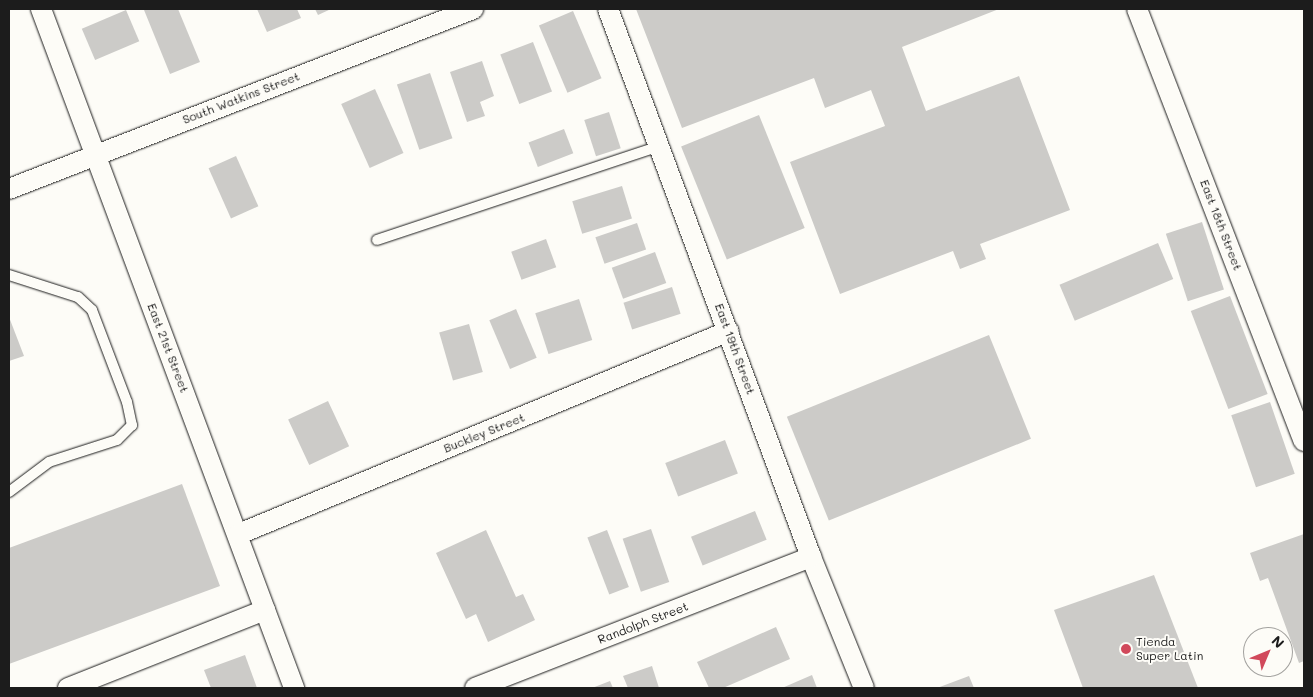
<!DOCTYPE html>
<html>
<head>
<meta charset="utf-8">
<style>
	body { margin:0 }
	#map { position:relative; width:1313px; height:697px; overflow:hidden; background:#fdfcf7; font-family:Mali,sans-serif }
	div>[style] { position:absolute }
	.building>* { inset:0; background:#cccbc8; transform-origin:0 0 }
	.roads { filter:drop-shadow(0 0 1px #1c1c1c) drop-shadow(0 0 1px #1c1c1c) }
	.service>* { height:10px; margin:-5px; padding:0 5px; transform-origin:5px; border-radius:5px; background:#fdfcf7 }
	.minor>* { height:20px; margin:-10px; padding:0 10px; transform-origin:10px; border-radius:10px; background:#fdfcf7 }
	.dots>* { width:14px; height:14px; translate:-50% -50%; box-sizing:border-box; border:2px solid #fdfcf7; border-radius:50% }
	span { translate:-50% -50%; white-space:nowrap; text-align:center; line-height:1.15; -webkit-text-stroke:4px #fdfcf7; paint-order:stroke }
	.street-label { font-size:12px; color:#1c1c1c }
	.poi-label { font-size:12px; color:#1c1c1c }
	.left { translate:0 -50%; text-align:left }
	.frame { position:absolute; inset:0; border:10px solid #1c1c1c; pointer-events:none }
	.north { position:absolute; left:1243px; top:627px; width:50px; height:50px; box-sizing:border-box; background:#fdfcf7; border:1px solid #a3a29f; border-radius:50%; rotate:45deg; font-size:14px; font-weight:700; line-height:20px; text-align:center; color:#1c1c1c }
	.north::after { content:''; display:block; margin:auto; width:18px; height:22px; background:#d1495b; clip-path:polygon(50% 0,100% 100%,50% 72%,0 100%) }
</style>
</head>
<body>
<div id="map">
	<div class="building">
		<i style="clip-path:polygon(178px 9px,200px 62px,170px 74px,144px 10px)"></i>
		<i style="clip-path:polygon(257px 9px,297px 9px,301px 18px,267px 32px)"></i>
		<i style="clip-path:polygon(315px 9px,331px 9px,318px 15px)"></i>
		<i style="clip-path:polygon(636px 9px,999px 9px,902px 47px,926px 111px,1019px 76px,1070px 210px,980px 244px,986px 259px,960px 269px,953px 251px,840px 294px,790px 162px,885px 126px,871px 90px,825px 108px,814px 78px,682px 128px)"></i>
		<i style="left:126px;top:10px;width:34px;height:48px;rotate:67deg"></i>
		<i style="left:573px;top:11px;width:73px;height:37px;rotate:67deg"></i>
		<i style="left:533px;top:42px;width:53px;height:35px;rotate:69deg"></i>
		<i style="clip-path:polygon(482px 61px,494px 96px,480px 102px,485px 116px,467px 122px,450px 72px)"></i>
		<i style="left:430px;top:73px;width:69px;height:35px;rotate:71deg"></i>
		<i style="left:375px;top:89px;width:70px;height:37px;rotate:66deg"></i>
		<i style="left:609px;top:112px;width:38px;height:26px;rotate:72deg"></i>
		<i style="left:759px;top:115px;width:122px;height:84px;rotate:68deg"></i>
		<i style="left:564px;top:129px;width:26px;height:38px;rotate:69deg"></i>
		<i style="left:236px;top:156px;width:55px;height:30px;rotate:66deg"></i>
		<i style="left:622px;top:186px;width:34px;height:52px;rotate:73deg"></i>
		<i style="left:1202px;top:222px;width:71px;height:38px;rotate:72deg"></i>
		<i style="left:637px;top:223px;width:28px;height:44px;rotate:71deg"></i>
		<i style="left:546px;top:239px;width:30px;height:37px;rotate:70deg"></i>
		<i style="left:1158px;top:243px;width:39px;height:107px;rotate:67deg"></i>
		<i style="left:655px;top:252px;width:33px;height:46px;rotate:70deg"></i>
		<i style="left:672px;top:287px;width:28px;height:51px;rotate:72deg"></i>
		<i style="left:1230px;top:296px;width:105px;height:42px;rotate:69deg"></i>
		<i style="left:579px;top:299px;width:43px;height:46px;rotate:72deg"></i>
		<i style="left:516px;top:309px;width:53px;height:29px;rotate:67deg"></i>
		<i style="clip-path:polygon(9px 317px,24px 356px,9px 361px)"></i>
		<i style="left:469px;top:324px;width:50px;height:31px;rotate:74deg"></i>
		<i style="left:989px;top:335px;width:112px;height:218px;rotate:68deg"></i>
		<i style="left:328px;top:401px;width:50px;height:44px;rotate:65deg"></i>
		<i style="left:1270px;top:402px;width:76px;height:41px;rotate:71deg"></i>
		<i style="left:725px;top:440px;width:36px;height:64px;rotate:69deg"></i>
		<i style="clip-path:polygon(182px 484px,220px 586px,9px 664px,9px 548px)"></i>
		<i style="left:755px;top:511px;width:31px;height:69px;rotate:68deg"></i>
		<i style="left:651px;top:529px;width:56px;height:30px;rotate:71deg"></i>
		<i style="clip-path:polygon(486px 530px,516px 597px,523px 594px,535px 620px,488px 642px,476px 614px,466px 619px,436px 553px)"></i>
		<i style="left:607px;top:530px;width:61px;height:21px;rotate:69deg"></i>
		<i style="clip-path:polygon(1304px 534px,1304px 661px,1299px 663px,1268px 578px,1260px 581px,1250px 553px)"></i>
		<i style="clip-path:polygon(1154px 575px,1198px 688px,1083px 688px,1054px 610px)"></i>
		<i style="clip-path:polygon(776px 627px,790px 659px,723px 688px,709px 688px,697px 662px)"></i>
		<i style="clip-path:polygon(245px 655px,257px 688px,211px 688px,204px 670px)"></i>
		<i style="clip-path:polygon(652px 666px,659px 688px,628px 688px,623px 676px)"></i>
		<i style="clip-path:polygon(812px 675px,817px 688px,782px 688px)"></i>
		<i style="clip-path:polygon(969px 676px,974px 688px,937px 688px)"></i>
		<i style="clip-path:polygon(610px 681px,613px 688px,592px 688px)"></i>
	</div>
	<div class="roads">
		<div class="service">
			<i style="left:377px;top:240px;width:297px;rotate:-18.4deg"></i>
			<i style="left:9px;top:275px;width:72px;rotate:17.7deg"></i>
			<i style="left:78px;top:297px;width:19px;rotate:43deg"></i>
			<i style="left:92px;top:310px;width:98px;rotate:69.2deg"></i>
			<i style="left:127px;top:402px;width:24px;rotate:78deg"></i>
			<i style="left:132px;top:425px;width:21px;rotate:135deg"></i>
			<i style="left:117px;top:440px;width:71px;rotate:162.1deg"></i>
			<i style="left:49px;top:462px;width:50px;rotate:143.1deg"></i>
		</div>
		<div class="minor">
			<i style="left:41px;top:9px;width:725px;rotate:69.56deg"></i>
			<i style="left:608px;top:9px;width:584px;rotate:69.67deg"></i>
			<i style="left:811px;top:557px;width:141px;rotate:68deg"></i>
			<i style="left:1137px;top:9px;width:463px;rotate:68.9deg"></i>
			<i style="left:9px;top:189px;width:498px;rotate:-21.2deg"></i>
			<i style="left:239px;top:534px;width:530px;rotate:-22.5deg"></i>
			<i style="left:68px;top:688px;width:212px;rotate:-21.6deg"></i>
			<i style="left:475px;top:688px;width:361px;rotate:-21.3deg"></i>
		</div>
	</div>
	<div class="dots">
		<i style="left:1126px;top:649px;background:#d1495b"></i>
	</div>
	<div class="street-label">
		<span style="left:241px;top:98px;rotate:-21deg">South Watkins Street</span>
		<span style="left:1221px;top:225px;rotate:69deg">East 18th Street</span>
		<span style="left:168px;top:348px;rotate:69deg">East 21st Street</span>
		<span style="left:735px;top:349px;rotate:70deg">East 19th Street</span>
		<span style="left:484px;top:433px;rotate:-22deg">Buckley Street</span>
		<span style="left:643px;top:623px;rotate:-21deg">Randolph Street</span>
	</div>
	<div class="poi-label">
		<span class="left" style="left:1136px;top:649px">Tienda<br>Super Latin</span>
	</div>
	<div class="frame"></div>
	<div class="north">N</div>
</div>
</body>
</html>
